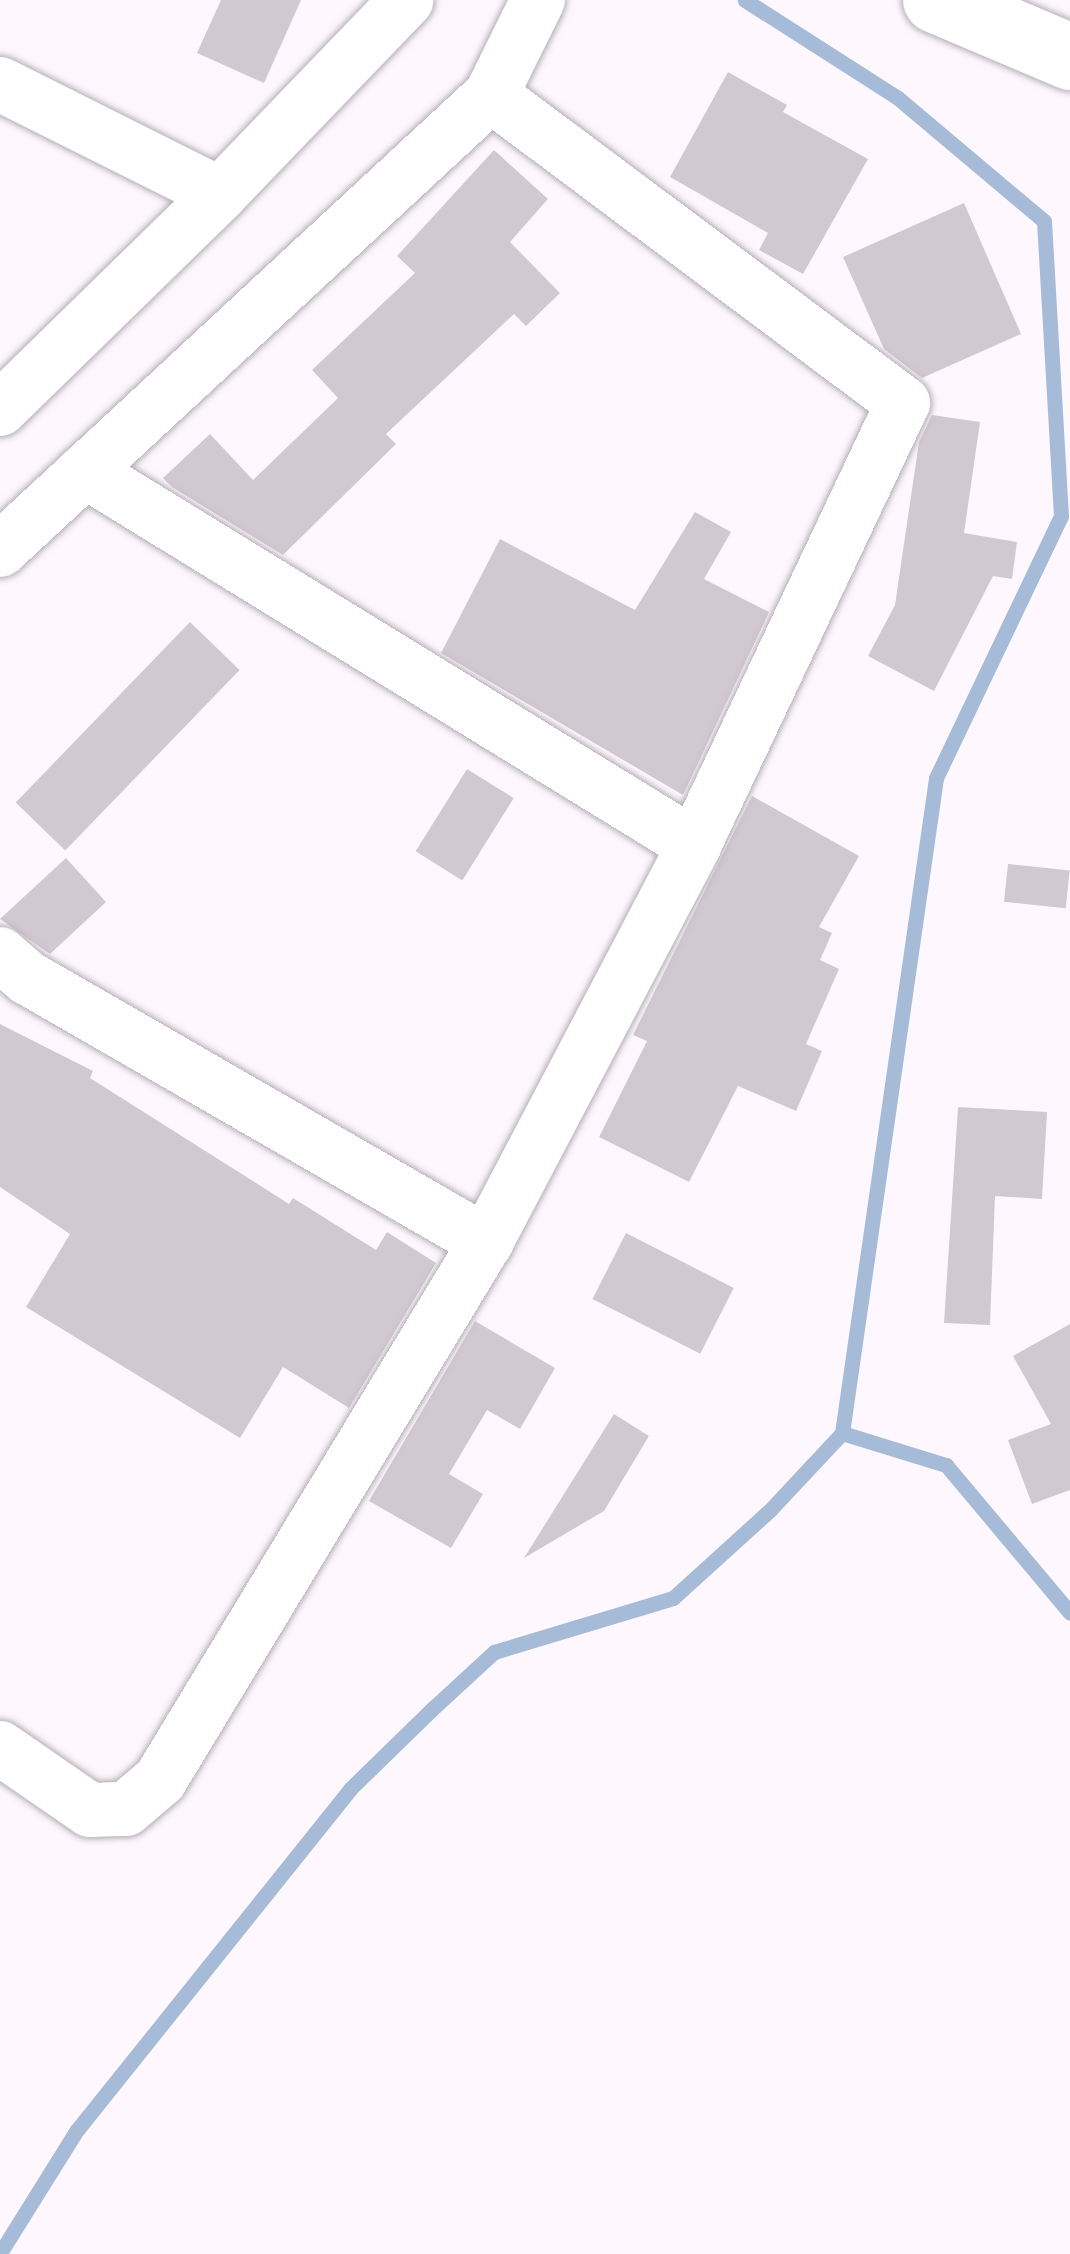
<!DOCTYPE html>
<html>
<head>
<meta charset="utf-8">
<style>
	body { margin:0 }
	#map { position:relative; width:1070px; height:2254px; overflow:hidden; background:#fef8fe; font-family:"Titillium Web",sans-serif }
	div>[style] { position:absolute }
	.stream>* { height:15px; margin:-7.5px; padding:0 7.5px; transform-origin:7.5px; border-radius:7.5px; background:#a6bbd7 }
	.building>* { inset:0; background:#d1c8d1; transform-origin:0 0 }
	.roads { filter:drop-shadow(0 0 3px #b6aeb7) drop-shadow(0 0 3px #b6aeb7) }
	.minor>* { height:54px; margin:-27px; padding:0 27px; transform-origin:27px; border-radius:27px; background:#fff }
	.major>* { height:66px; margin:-33px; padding:0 33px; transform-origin:33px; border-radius:33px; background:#fff }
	span { translate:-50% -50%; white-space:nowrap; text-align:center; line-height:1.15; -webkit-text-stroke:10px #fef8fe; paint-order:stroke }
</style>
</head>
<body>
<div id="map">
	<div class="stream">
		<i style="left:842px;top:1433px;width:109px;rotate:17.1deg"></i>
		<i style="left:946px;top:1465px;width:193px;rotate:50deg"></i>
		<i style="left:0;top:2253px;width:145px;rotate:-58deg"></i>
		<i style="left:77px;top:2130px;width:437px;rotate:-51.3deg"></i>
		<i style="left:350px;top:1789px;width:113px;rotate:-44.3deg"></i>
		<i style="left:431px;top:1710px;width:86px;rotate:-42.6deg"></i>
		<i style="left:494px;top:1652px;width:187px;rotate:-16.8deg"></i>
		<i style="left:673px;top:1598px;width:131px;rotate:-42.2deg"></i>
		<i style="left:770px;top:1510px;width:105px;rotate:-46.9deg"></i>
		<i style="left:842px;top:1433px;width:662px;rotate:-81.83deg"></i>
		<i style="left:936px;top:778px;width:290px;rotate:-64.5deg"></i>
		<i style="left:1061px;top:516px;width:295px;rotate:-93.3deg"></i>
		<i style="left:1044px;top:221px;width:191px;rotate:-139.9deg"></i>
		<i style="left:898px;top:98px;width:182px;rotate:-147.4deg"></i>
	</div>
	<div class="building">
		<i style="clip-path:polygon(221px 0,301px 0,264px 83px,197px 53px)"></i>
		<i style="clip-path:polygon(728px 72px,787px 105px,783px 112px,868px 159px,803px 274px,759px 250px,768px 233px,670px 177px)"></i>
		<i style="clip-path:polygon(494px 150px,548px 199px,510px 242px,560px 293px,526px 326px,514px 314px,386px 434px,396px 444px,283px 555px,172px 487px,163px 478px,210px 434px,253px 480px,338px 398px,312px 370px,415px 273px,397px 256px)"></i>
		<i style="clip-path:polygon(964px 203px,1021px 334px,922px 378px,884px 349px,843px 257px)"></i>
		<i style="clip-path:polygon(932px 415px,980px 422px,964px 533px,1017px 542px,1012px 579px,993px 576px,934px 691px,868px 656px,895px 605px,919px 442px)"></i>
		<i style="clip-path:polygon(695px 512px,731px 532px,704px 579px,769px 612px,683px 795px,441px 653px,500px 539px,635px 610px)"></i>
		<i style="left:190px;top:622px;width:69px;height:251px;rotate:44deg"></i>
		<i style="left:467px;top:769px;width:55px;height:97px;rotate:32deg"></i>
		<i style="clip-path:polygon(752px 796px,859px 856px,819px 927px,832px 933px,820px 960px,839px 969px,806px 1044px,822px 1051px,796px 1111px,738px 1086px,689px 1182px,599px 1137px,647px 1041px,633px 1035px)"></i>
		<i style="clip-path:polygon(66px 858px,106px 902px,50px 954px,0 919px)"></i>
		<i style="left:1008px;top:864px;width:62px;height:38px;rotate:6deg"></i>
		<i style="clip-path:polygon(0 1024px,93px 1071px,90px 1078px,289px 1204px,293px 1198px,376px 1250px,387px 1232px,436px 1263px,349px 1408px,283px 1367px,240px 1438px,26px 1307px,70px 1234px,0 1187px)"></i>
		<i style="clip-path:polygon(958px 1107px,1047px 1112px,1042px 1199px,995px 1196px,990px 1325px,944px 1323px)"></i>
		<i style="left:626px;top:1233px;width:121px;height:74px;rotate:27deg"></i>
		<i style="clip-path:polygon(475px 1321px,555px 1368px,520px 1429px,487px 1410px,449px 1474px,483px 1494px,451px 1548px,369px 1501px)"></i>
		<i style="clip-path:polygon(1070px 1324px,1070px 1490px,1032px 1504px,1008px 1440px,1051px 1424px,1013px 1356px)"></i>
		<i style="clip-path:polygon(614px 1414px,649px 1436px,604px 1511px,524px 1558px)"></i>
	</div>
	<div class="roads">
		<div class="minor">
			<i style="left:0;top:84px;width:246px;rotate:26.6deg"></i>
			<i style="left:0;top:409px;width:308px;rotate:-44.3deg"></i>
			<i style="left:220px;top:194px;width:269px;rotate:-46.1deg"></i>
			<i style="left:85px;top:471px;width:715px;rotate:31.55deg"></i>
			<i style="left:0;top:550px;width:669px;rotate:-42.82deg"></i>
			<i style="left:0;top:954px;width:37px;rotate:41deg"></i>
			<i style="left:28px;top:978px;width:529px;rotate:29.96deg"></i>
			<i style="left:0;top:1748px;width:109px;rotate:34.6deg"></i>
			<i style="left:90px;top:1810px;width:36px;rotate:-2deg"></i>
			<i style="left:126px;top:1809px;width:45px;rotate:-40.5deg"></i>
			<i style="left:160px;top:1780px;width:629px;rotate:-58.79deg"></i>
			<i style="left:486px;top:1242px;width:448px;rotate:-62.3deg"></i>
			<i style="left:694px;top:845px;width:489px;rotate:-64.7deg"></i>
			<i style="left:903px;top:403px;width:514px;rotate:-143.22deg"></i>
			<i style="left:491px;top:95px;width:106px;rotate:-63.7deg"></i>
		</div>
		<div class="major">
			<i style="left:936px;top:0;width:146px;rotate:23deg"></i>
		</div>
	</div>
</div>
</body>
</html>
